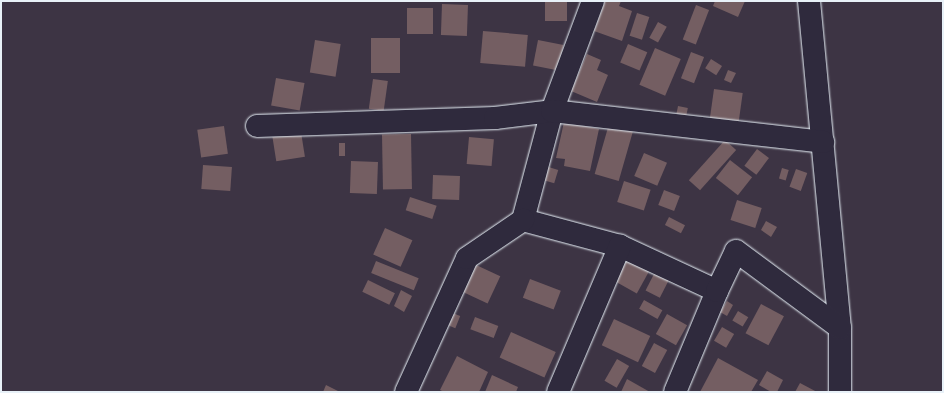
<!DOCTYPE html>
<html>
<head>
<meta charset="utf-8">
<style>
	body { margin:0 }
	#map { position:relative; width:944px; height:393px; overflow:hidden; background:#3d3444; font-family:Itim,sans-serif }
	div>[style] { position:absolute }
	.building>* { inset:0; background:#745e62; transform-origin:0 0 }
	.roads { filter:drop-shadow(0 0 1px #e8f1f8) drop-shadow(0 0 1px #e8f1f8) }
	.minor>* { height:22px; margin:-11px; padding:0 11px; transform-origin:11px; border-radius:11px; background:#2f2a3d }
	span { translate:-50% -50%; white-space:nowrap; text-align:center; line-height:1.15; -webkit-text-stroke:3px #2f2a3d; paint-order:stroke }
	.frame { position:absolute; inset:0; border:2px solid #e8f1f8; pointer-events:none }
</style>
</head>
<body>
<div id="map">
	<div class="building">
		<i style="left:545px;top:1px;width:22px;height:20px"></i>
		<i style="clip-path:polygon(605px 1px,621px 1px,619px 6px,632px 11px,622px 41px,594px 31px)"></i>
		<i style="clip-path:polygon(715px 1px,745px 1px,738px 17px,713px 6px)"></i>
		<i style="left:442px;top:4px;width:26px;height:31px;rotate:2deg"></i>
		<i style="left:696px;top:5px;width:14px;height:37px;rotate:21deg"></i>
		<i style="left:407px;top:8px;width:26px;height:26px"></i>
		<i style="left:637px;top:13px;width:13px;height:24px;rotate:18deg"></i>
		<i style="left:658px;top:22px;width:10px;height:18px;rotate:29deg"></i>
		<i style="left:483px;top:31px;width:45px;height:32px;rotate:5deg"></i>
		<i style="left:371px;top:38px;width:29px;height:35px"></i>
		<i style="left:315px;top:40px;width:26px;height:33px;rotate:9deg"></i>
		<i style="left:538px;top:40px;width:26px;height:26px;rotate:11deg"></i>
		<i style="left:628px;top:44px;width:21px;height:20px;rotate:23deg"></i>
		<i style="left:655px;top:48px;width:28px;height:40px;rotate:23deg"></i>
		<i style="left:691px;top:52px;width:14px;height:28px;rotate:21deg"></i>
		<i style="clip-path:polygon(587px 54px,601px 60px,597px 70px,608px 75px,597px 102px,571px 91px)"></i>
		<i style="left:711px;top:59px;width:13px;height:11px;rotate:32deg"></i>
		<i style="clip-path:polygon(728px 70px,736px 73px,731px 83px,724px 80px)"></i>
		<i style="left:276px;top:78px;width:29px;height:28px;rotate:10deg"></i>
		<i style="left:373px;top:79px;width:15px;height:30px;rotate:8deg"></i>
		<i style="left:714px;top:89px;width:29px;height:31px;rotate:8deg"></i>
		<i style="left:678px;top:106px;width:10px;height:11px;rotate:11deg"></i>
		<i style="clip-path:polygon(564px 122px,599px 129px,590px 171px,564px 166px,565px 159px,556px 158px)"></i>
		<i style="left:609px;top:124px;width:25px;height:52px;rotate:16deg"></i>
		<i style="left:224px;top:126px;width:28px;height:27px;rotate:82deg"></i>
		<i style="left:301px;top:132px;width:25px;height:29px;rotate:81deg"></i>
		<i style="left:411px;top:134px;width:55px;height:29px;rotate:89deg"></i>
		<i style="left:469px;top:137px;width:25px;height:27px;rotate:5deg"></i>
		<i style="left:725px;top:140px;width:15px;height:54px;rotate:42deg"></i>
		<i style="left:339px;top:143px;width:6px;height:13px"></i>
		<i style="left:757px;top:149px;width:15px;height:21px;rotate:37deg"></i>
		<i style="left:644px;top:153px;width:25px;height:25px;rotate:23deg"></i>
		<i style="left:730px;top:160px;width:28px;height:23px;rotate:38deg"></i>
		<i style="left:351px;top:161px;width:27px;height:32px;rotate:2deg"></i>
		<i style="left:203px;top:165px;width:29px;height:24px;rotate:4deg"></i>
		<i style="left:542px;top:165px;width:17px;height:14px;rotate:17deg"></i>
		<i style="left:782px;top:168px;width:7px;height:11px;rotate:16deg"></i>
		<i style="left:796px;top:169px;width:12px;height:19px;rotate:20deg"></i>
		<i style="left:433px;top:175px;width:27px;height:24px;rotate:2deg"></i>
		<i style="left:624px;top:181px;width:28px;height:22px;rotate:18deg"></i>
		<i style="left:664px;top:190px;width:17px;height:16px;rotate:21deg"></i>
		<i style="left:410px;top:197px;width:28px;height:14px;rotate:18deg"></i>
		<i style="left:737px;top:200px;width:26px;height:21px;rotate:18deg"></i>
		<i style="left:669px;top:217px;width:18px;height:9px;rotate:27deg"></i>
		<i style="clip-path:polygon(766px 221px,777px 227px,771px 237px,761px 230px)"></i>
		<i style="left:385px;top:228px;width:30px;height:29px;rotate:24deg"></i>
		<i style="left:629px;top:256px;width:25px;height:29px;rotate:29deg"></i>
		<i style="left:376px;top:261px;width:46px;height:13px;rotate:22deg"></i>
		<i style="left:474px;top:264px;width:29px;height:30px;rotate:25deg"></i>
		<i style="left:656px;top:270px;width:16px;height:23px;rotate:27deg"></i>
		<i style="left:530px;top:279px;width:33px;height:20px;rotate:21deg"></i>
		<i style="left:368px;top:280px;width:30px;height:13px;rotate:26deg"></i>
		<i style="clip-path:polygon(401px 290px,412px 296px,404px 312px,394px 306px)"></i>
		<i style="left:644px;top:300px;width:21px;height:10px;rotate:29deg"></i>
		<i style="clip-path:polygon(727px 301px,733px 305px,727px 316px,720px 312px)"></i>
		<i style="left:761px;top:304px;width:26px;height:33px;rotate:28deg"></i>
		<i style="left:738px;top:311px;width:12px;height:11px;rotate:31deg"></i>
		<i style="left:450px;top:312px;width:11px;height:13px;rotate:22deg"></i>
		<i style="left:667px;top:314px;width:23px;height:23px;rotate:29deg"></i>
		<i style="left:475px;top:317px;width:25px;height:13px;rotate:21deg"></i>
		<i style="left:614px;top:319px;width:40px;height:29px;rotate:25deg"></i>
		<i style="left:722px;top:327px;width:14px;height:16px;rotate:30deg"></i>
		<i style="left:511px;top:332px;width:49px;height:28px;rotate:24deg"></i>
		<i style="left:654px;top:343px;width:15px;height:26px;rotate:28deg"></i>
		<i style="clip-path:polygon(457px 356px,488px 372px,479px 392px,444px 392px,440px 390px)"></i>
		<i style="clip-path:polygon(718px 358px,758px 380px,751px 392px,700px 392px)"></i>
		<i style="left:617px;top:359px;width:14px;height:25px;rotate:30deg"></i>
		<i style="clip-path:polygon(767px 371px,783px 380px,777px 392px,771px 392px,759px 385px)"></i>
		<i style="clip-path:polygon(492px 375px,518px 387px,516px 392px,485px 392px)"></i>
		<i style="clip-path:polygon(627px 379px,650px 392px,621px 392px)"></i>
		<i style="clip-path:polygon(800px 383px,817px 392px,795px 392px)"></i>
		<i style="clip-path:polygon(326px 385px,340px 392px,323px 392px)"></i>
	</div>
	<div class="roads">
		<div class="minor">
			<i style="left:593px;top:1px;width:117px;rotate:110.4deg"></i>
			<i style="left:552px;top:111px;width:113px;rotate:104.9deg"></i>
			<i style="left:523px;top:220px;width:100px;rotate:15deg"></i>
			<i style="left:620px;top:246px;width:107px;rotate:24.9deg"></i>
			<i style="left:809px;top:1px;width:328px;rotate:84.6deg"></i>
			<i style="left:840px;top:328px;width:64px;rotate:90deg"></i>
			<i style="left:257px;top:126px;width:238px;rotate:-1.9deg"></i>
			<i style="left:495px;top:118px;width:57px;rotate:-7deg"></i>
			<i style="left:552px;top:111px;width:273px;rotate:6.5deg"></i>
			<i style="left:406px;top:392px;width:147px;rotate:-65.5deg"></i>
			<i style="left:467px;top:258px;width:68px;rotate:-34.2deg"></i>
			<i style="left:558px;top:392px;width:159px;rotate:-67deg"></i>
			<i style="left:675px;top:392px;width:109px;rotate:-67.4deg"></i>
			<i style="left:717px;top:291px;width:44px;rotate:-64.6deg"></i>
			<i style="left:736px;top:251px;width:129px;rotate:36.5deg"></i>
		</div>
	</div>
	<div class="frame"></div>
</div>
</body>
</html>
